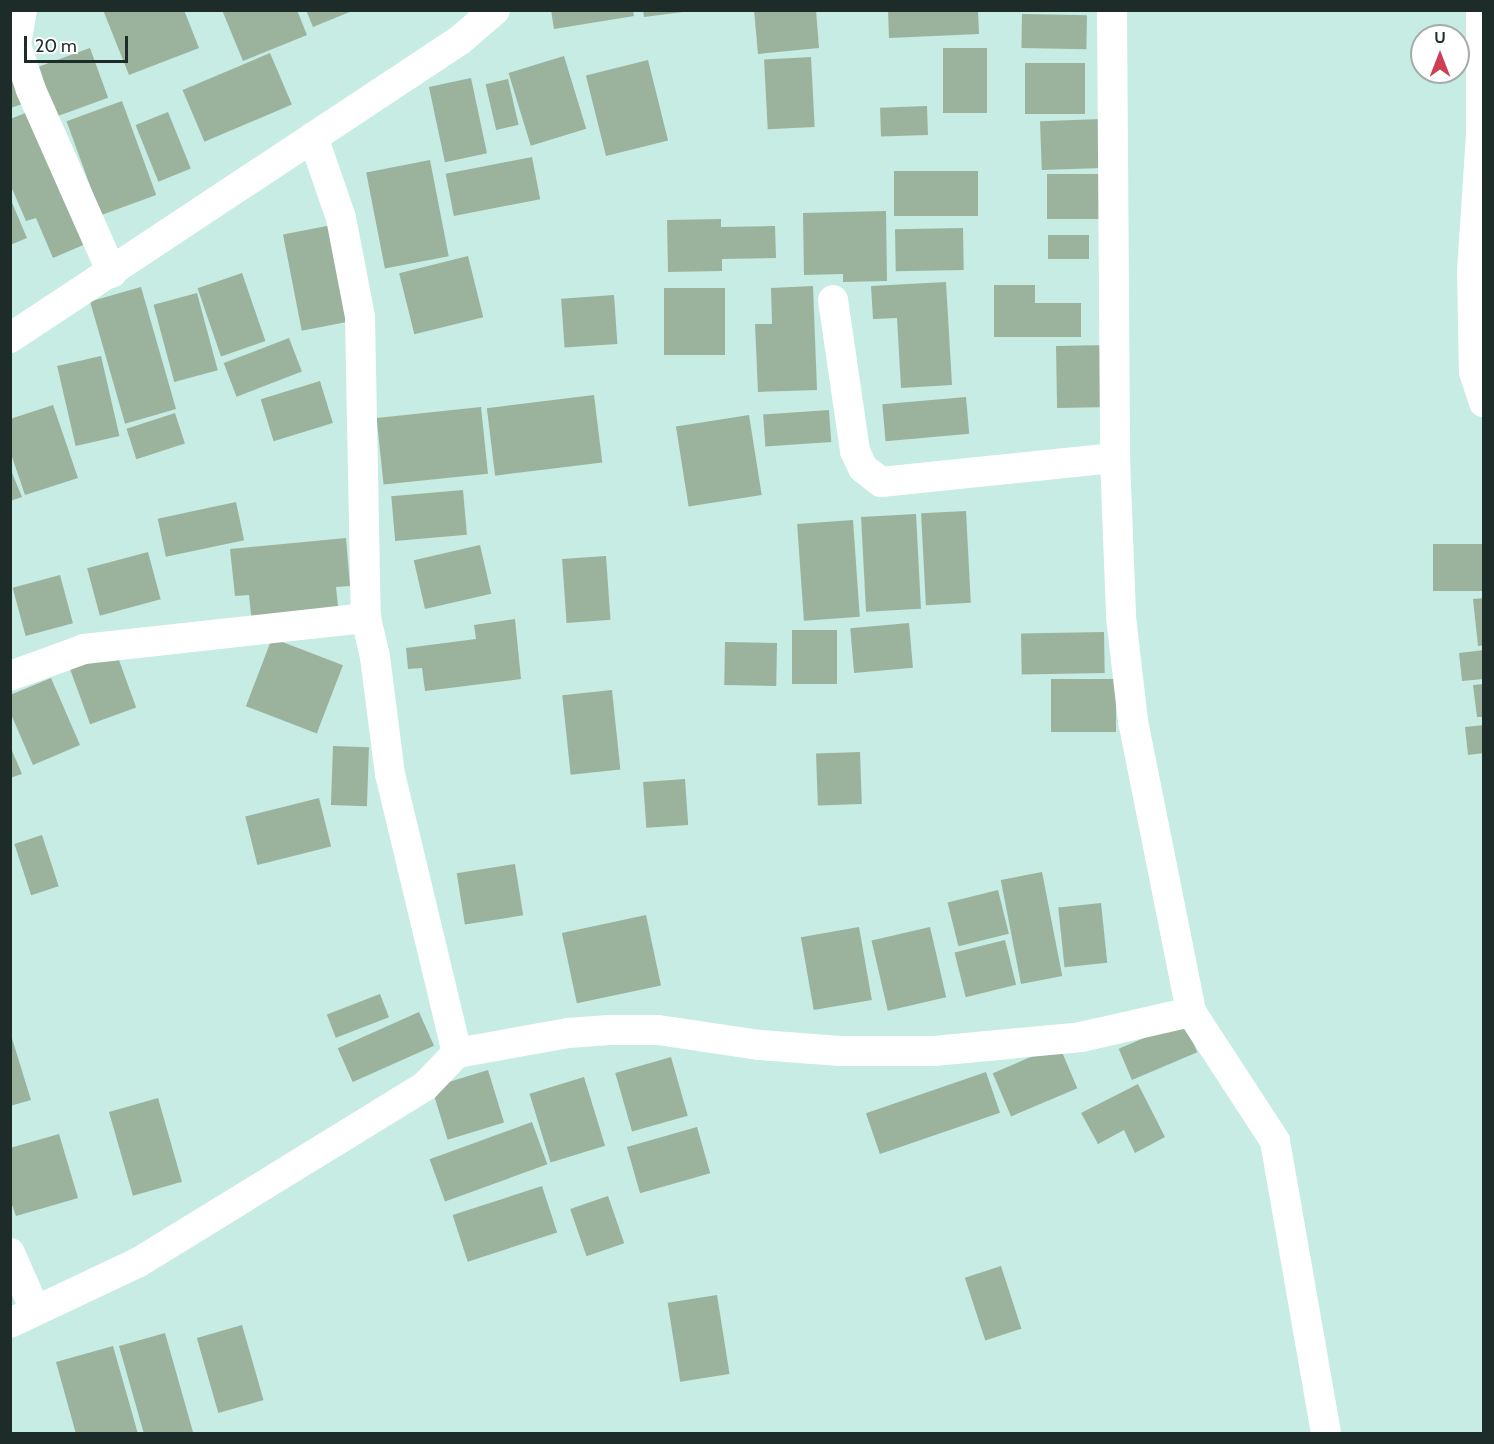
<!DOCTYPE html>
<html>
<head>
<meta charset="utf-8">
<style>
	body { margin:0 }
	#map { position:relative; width:1494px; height:1444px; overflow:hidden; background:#c6ece4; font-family:Cabin,sans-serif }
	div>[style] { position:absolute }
	.building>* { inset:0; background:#9bb39d; transform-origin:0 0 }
	.minor>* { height:30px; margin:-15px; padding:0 15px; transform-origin:15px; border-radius:15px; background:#fff }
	span { translate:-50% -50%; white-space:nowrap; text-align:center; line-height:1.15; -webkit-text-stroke:4.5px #fff; paint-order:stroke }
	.frame { position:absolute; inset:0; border:12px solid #1e2c29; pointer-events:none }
	.north { position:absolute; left:1410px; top:24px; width:60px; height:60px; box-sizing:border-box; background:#fff; border:2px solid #a5aba9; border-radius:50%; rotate:0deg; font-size:16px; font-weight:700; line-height:24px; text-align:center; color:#1e2c29 }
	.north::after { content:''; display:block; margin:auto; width:21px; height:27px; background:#cd3d54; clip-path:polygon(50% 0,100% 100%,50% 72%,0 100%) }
	.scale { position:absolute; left:24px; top:36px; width:104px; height:27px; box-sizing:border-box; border:3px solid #1e2c29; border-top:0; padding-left:8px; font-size:18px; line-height:21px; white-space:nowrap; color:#1e2c29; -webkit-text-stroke:4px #fff; paint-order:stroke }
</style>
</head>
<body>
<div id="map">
	<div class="building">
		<i style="clip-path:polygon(103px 10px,184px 10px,199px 48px,129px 75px)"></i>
		<i style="clip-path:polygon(222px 10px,297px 10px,307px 35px,243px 61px)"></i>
		<i style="clip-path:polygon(306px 10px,352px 10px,352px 11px,313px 27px)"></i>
		<i style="clip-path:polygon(551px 10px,633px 10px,634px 16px,554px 29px)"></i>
		<i style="clip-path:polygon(643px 10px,683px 10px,683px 12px,644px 17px)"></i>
		<i style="clip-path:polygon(754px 10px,816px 10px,819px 48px,758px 54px)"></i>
		<i style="clip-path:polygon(888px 10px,978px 10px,979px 34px,889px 38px)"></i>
		<i style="left:1022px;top:14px;width:65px;height:34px;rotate:1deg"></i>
		<i style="clip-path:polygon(10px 44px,29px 102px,10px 108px)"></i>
		<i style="left:90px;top:48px;width:53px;height:57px;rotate:70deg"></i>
		<i style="left:943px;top:48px;width:44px;height:65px"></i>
		<i style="left:270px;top:53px;width:56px;height:95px;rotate:67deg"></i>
		<i style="left:564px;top:56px;width:76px;height:58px;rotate:73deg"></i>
		<i style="left:811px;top:57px;width:70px;height:47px;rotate:87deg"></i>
		<i style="left:648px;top:60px;width:83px;height:64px;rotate:76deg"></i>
		<i style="left:1025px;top:63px;width:60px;height:51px"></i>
		<i style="left:471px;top:78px;width:77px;height:43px;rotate:78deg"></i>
		<i style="left:508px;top:79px;width:47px;height:23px;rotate:77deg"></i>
		<i style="left:122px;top:101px;width:100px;height:59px;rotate:70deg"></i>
		<i style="left:927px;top:106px;width:29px;height:47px;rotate:88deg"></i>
		<i style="clip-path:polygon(33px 110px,88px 243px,53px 258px,36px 218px,26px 221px,10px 184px,10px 119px)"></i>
		<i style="left:168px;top:112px;width:61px;height:35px;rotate:68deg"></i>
		<i style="left:1101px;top:119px;width:49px;height:61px;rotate:88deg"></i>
		<i style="left:532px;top:157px;width:43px;height:88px;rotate:79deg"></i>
		<i style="left:430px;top:160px;width:98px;height:65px;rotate:79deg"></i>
		<i style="left:894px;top:171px;width:84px;height:45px"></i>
		<i style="left:1047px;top:174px;width:53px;height:45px"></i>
		<i style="clip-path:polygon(10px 198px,27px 238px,10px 245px)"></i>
		<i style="clip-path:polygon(886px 211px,887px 281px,843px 282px,843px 274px,804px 275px,803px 213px)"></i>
		<i style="clip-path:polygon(721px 219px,721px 227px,775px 226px,776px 258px,722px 259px,722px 271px,668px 272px,667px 220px)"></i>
		<i style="left:337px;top:224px;width:98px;height:55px;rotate:79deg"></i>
		<i style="left:963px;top:228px;width:42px;height:68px;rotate:89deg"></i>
		<i style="left:1089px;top:235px;width:24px;height:41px;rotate:90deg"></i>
		<i style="left:468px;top:256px;width:63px;height:71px;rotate:76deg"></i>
		<i style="left:242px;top:273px;width:72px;height:47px;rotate:71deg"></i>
		<i style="clip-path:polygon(946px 282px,952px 385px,901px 388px,897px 318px,873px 319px,871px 286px)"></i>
		<i style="clip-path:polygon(994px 285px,1035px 285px,1035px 303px,1081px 303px,1081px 337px,994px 337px)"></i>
		<i style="clip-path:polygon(813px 286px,817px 390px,758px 392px,755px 324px,772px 324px,771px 288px)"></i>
		<i style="left:141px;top:287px;width:127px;height:53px;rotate:74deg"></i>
		<i style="left:664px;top:288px;width:61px;height:67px"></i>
		<i style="left:197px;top:293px;width:80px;height:45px;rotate:75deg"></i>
		<i style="left:614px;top:295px;width:49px;height:53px;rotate:86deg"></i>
		<i style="left:289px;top:338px;width:36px;height:70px;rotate:69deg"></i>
		<i style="left:1110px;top:345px;width:62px;height:54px;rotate:89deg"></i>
		<i style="left:101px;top:356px;width:82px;height:45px;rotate:77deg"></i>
		<i style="left:320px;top:381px;width:44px;height:62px;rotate:73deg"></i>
		<i style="left:594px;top:395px;width:68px;height:108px;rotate:83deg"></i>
		<i style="left:966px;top:397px;width:37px;height:84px;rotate:85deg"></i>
		<i style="clip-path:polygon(53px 405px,78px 478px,25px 495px,10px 451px,10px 419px)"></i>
		<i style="left:481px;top:407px;width:67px;height:105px;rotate:84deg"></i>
		<i style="left:829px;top:410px;width:32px;height:66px;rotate:86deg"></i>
		<i style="left:175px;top:413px;width:32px;height:51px;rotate:72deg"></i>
		<i style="left:749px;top:415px;width:81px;height:74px;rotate:81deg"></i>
		<i style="clip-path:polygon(10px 468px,22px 497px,10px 501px)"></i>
		<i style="left:463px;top:490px;width:45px;height:72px;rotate:85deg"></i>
		<i style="left:236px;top:502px;width:39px;height:80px;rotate:78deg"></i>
		<i style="left:966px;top:511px;width:92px;height:45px;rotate:87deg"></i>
		<i style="left:916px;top:514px;width:95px;height:55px;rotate:87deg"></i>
		<i style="left:853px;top:520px;width:97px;height:56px;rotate:86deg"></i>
		<i style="clip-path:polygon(346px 538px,350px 586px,336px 587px,339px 616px,252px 624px,249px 595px,235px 596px,230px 549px)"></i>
		<i style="left:1484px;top:544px;width:47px;height:51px;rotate:90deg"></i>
		<i style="left:480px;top:545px;width:50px;height:68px;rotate:77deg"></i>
		<i style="left:148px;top:552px;width:49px;height:63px;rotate:75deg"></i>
		<i style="left:606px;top:556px;width:64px;height:44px;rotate:86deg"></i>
		<i style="left:60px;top:575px;width:50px;height:49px;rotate:75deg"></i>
		<i style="clip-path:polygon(1484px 598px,1484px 645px,1478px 646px,1473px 599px)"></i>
		<i style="clip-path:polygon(515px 619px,521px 679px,425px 691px,422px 668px,408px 669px,406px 648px,476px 639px,474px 625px)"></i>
		<i style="left:909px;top:623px;width:45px;height:59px;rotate:85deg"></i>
		<i style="left:792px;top:630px;width:45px;height:54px"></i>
		<i style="left:1104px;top:632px;width:41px;height:83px;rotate:89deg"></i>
		<i style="left:272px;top:638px;width:76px;height:73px;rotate:21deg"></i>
		<i style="left:725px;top:642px;width:52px;height:43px;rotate:1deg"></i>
		<i style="clip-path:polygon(1484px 650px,1484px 679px,1462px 681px,1459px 653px)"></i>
		<i style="left:116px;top:652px;width:59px;height:49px;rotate:70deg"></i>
		<i style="clip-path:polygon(51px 678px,80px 745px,33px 765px,10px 712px,10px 695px)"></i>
		<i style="left:1116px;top:679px;width:53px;height:65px;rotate:90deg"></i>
		<i style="clip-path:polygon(1484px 684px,1484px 717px,1477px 717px,1473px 685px)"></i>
		<i style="left:612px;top:690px;width:80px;height:50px;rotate:84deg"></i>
		<i style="clip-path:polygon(1484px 725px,1484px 753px,1468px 755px,1465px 727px)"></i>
		<i style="clip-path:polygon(10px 746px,22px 774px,10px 778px)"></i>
		<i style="left:333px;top:746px;width:36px;height:59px;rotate:2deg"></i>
		<i style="left:860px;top:752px;width:52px;height:44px;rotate:88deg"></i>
		<i style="left:685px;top:779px;width:46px;height:42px;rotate:86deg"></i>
		<i style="left:319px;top:798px;width:50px;height:76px;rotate:76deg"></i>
		<i style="left:42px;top:835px;width:54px;height:29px;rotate:72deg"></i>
		<i style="left:515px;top:864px;width:52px;height:59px;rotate:81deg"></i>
		<i style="left:1042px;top:872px;width:106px;height:42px;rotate:79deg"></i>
		<i style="left:998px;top:890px;width:45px;height:52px;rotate:76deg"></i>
		<i style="left:1101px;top:903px;width:60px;height:43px;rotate:84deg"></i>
		<i style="left:646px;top:915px;width:72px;height:86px;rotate:78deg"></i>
		<i style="left:859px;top:927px;width:74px;height:59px;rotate:80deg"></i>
		<i style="left:930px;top:927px;width:72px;height:60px;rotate:77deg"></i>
		<i style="left:1005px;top:940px;width:46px;height:52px;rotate:76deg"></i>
		<i style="left:380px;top:994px;width:25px;height:57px;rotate:69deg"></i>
		<i style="left:419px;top:1012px;width:37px;height:89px;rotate:66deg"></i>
		<i style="left:1184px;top:1021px;width:34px;height:71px;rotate:67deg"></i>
		<i style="clip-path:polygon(10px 1032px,31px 1100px,10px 1106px)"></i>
		<i style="left:1059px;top:1045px;width:47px;height:72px;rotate:67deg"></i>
		<i style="left:671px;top:1057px;width:61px;height:58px;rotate:74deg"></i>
		<i style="left:488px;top:1070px;width:55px;height:59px;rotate:73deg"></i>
		<i style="left:986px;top:1072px;width:43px;height:127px;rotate:71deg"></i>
		<i style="left:584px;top:1077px;width:72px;height:57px;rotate:73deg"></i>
		<i style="clip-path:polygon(1138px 1084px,1165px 1137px,1135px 1153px,1124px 1130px,1098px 1144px,1081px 1113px)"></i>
		<i style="left:158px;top:1098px;width:87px;height:51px;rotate:74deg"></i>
		<i style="left:532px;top:1122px;width:45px;height:109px;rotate:70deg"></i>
		<i style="left:697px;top:1127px;width:48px;height:73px;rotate:74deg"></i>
		<i style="clip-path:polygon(59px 1134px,78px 1198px,16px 1216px,10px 1199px,10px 1148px)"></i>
		<i style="left:542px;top:1186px;width:49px;height:94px;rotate:72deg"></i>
		<i style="left:608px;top:1196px;width:50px;height:40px;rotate:71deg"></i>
		<i style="left:1001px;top:1266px;width:66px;height:38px;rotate:72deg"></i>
		<i style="left:717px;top:1295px;width:80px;height:50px;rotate:81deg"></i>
		<i style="left:242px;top:1325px;width:78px;height:47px;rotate:74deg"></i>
		<i style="clip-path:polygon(165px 1333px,193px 1432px,189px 1434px,144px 1434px,119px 1346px)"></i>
		<i style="clip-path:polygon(113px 1346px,138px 1434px,76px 1434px,56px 1362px)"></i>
	</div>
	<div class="minor">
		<i style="left:22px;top:10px;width:36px;rotate:100deg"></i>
		<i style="left:16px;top:45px;width:47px;rotate:71.6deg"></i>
		<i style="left:31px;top:90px;width:200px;rotate:66.1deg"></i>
		<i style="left:1112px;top:10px;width:448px;rotate:89.6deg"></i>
		<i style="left:1115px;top:458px;width:159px;rotate:87.8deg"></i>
		<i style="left:1121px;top:617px;width:105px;rotate:83.4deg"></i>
		<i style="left:1133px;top:721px;width:297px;rotate:78.7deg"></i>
		<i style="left:1191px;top:1012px;width:154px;rotate:56.9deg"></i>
		<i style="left:1275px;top:1141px;width:297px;rotate:80.1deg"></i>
		<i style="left:1481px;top:10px;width:125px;rotate:90deg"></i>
		<i style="left:1481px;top:135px;width:137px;rotate:93.8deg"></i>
		<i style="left:1472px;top:272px;width:100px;rotate:88.9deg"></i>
		<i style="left:1474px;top:372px;width:32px;rotate:72deg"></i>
		<i style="left:313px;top:137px;width:86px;rotate:70.9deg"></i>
		<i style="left:341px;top:218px;width:101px;rotate:79.1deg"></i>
		<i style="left:360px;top:317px;width:301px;rotate:88.9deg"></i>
		<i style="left:366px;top:618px;width:40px;rotate:77deg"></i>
		<i style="left:375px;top:657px;width:118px;rotate:82.7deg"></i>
		<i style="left:390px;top:774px;width:287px;rotate:76.5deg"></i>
		<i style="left:833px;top:300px;width:153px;rotate:81.7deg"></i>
		<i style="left:855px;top:451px;width:19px;rotate:65deg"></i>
		<i style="left:863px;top:468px;width:23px;rotate:38deg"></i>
		<i style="left:881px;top:482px;width:235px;rotate:-5.9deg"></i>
		<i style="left:10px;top:338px;width:540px;rotate:-33.51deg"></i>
		<i style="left:460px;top:40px;width:46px;rotate:-40.6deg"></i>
		<i style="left:10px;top:676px;width:79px;rotate:-20deg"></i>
		<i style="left:84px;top:649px;width:284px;rotate:-6.3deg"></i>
		<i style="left:10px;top:1253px;width:62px;rotate:66.3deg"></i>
		<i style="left:10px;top:1323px;width:143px;rotate:-25.3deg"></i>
		<i style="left:139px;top:1262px;width:336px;rotate:-31.6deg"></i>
		<i style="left:425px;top:1086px;width:46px;rotate:-45.9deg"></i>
		<i style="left:457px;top:1053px;width:113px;rotate:-10.2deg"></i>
		<i style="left:568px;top:1033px;width:41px;rotate:-4.2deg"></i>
		<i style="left:609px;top:1030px;width:49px"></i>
		<i style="left:658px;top:1030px;width:103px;rotate:8.4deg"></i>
		<i style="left:760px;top:1045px;width:80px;rotate:4.3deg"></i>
		<i style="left:840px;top:1051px;width:94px"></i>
		<i style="left:934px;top:1051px;width:148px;rotate:-5.4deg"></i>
		<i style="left:1081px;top:1037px;width:113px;rotate:-12.8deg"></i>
	</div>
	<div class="frame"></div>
	<div class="north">U</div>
	<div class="scale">20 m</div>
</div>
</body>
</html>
